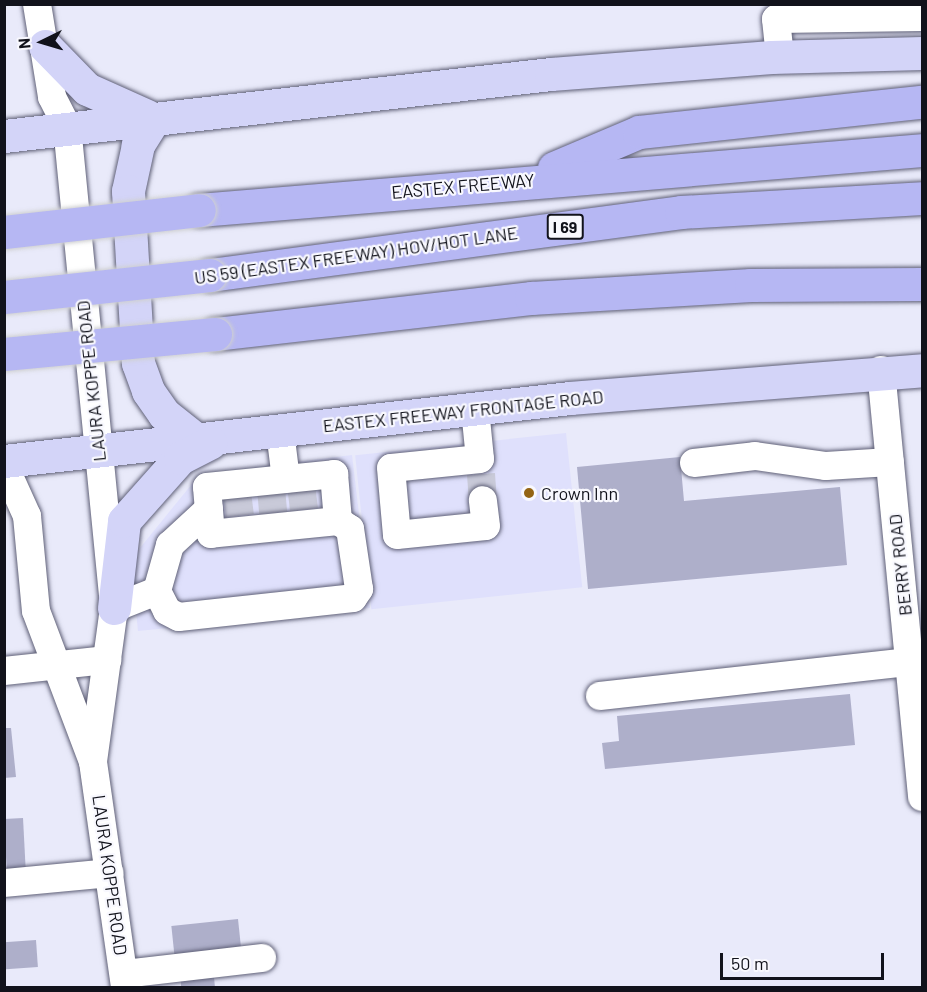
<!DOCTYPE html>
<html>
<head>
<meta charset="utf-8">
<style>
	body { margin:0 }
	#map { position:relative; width:927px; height:992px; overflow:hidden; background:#e9eafa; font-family:Barlow,sans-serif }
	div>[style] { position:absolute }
	.built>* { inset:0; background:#dfe0fc; transform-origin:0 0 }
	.building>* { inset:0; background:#aeafca; transform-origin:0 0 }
	.minor-tunnel>* { height:28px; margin-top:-14px; transform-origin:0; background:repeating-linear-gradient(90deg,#c9cad9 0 28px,transparent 0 42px) }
	.roads { filter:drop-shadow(0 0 2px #5f6077) drop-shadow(0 0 2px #5f6077) }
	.minor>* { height:28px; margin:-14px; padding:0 14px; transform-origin:14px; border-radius:14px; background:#fff }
	.major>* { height:33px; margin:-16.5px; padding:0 16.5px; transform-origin:16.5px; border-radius:16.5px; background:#d3d4f8 }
	.highway>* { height:33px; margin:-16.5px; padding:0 16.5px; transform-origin:16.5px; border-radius:16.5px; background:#b6b7f3 }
	.bridges { filter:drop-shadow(0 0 2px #cfd0d1) drop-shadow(0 0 2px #cfd0d1) }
	.highway-bridge>* { height:33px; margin:-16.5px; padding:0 16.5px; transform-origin:16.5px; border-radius:16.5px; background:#b6b7f3 }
	.dots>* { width:16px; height:16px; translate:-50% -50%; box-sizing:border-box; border:3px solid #f8f8fe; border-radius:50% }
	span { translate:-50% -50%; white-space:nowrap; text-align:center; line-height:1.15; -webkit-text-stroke:4.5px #f8f8fe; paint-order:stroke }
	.shield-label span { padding:2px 4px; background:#f8f8fe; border:2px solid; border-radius:4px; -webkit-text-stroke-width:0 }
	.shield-label { font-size:16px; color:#11121b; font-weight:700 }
	.street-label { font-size:18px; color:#11121b }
	.poi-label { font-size:18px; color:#11121b }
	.left { translate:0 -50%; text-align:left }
	.frame { position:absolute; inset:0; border:6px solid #11121b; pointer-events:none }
	.north { position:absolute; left:12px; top:12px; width:60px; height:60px; -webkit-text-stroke:4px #f8f8fe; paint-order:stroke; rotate:265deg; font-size:16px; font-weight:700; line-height:24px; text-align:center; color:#11121b }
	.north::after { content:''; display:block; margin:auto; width:21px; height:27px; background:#11121b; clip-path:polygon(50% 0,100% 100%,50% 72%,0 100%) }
	.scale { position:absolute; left:720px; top:953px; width:164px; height:27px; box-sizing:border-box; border:3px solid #11121b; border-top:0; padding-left:8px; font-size:18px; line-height:21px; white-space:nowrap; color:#11121b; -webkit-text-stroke:4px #f8f8fe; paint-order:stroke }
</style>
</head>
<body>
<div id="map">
	<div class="built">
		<i style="left:566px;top:433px;width:155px;height:212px;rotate:84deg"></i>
		<i style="clip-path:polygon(352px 455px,370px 608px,138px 631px,131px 559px,200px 474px)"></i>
	</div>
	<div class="building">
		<i style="clip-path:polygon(680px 457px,684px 501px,840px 487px,847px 565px,588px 589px,577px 467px)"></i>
		<i style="clip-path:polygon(850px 694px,855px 745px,605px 769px,602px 743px,619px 741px,617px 716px)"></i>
		<i style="clip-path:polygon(4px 728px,11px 728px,16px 777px,4px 778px)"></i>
		<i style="left:23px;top:818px;width:55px;height:19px;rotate:87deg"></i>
		<i style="left:238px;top:919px;width:31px;height:67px;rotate:84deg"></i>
		<i style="left:36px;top:940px;width:27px;height:32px;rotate:86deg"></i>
		<i style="clip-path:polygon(214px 977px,215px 988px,181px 988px,181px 979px)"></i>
	</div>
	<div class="minor-tunnel">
		<i style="left:481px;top:474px;width:26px;rotate:86deg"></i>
		<i style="left:301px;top:485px;width:25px;rotate:83deg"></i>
		<i style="left:271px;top:488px;width:25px;rotate:85deg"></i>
		<i style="left:237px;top:492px;width:24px;rotate:83deg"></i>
	</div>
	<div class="roads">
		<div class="minor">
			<i style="left:37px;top:4px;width:94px;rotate:80.8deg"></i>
			<i style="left:52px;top:97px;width:33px;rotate:63deg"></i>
			<i style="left:67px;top:126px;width:484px;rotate:84.4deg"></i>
			<i style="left:114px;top:608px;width:155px;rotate:97.8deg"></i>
			<i style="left:780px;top:57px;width:38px;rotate:-96deg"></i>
			<i style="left:776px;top:19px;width:146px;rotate:-0.8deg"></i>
			<i style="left:881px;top:370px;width:429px;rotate:84.5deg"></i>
			<i style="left:475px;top:409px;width:50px;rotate:84.3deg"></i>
			<i style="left:480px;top:459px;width:89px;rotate:174.2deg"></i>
			<i style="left:391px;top:468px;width:67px;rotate:84.9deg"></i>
			<i style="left:397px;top:535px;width:89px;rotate:-5.8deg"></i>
			<i style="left:486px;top:526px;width:26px;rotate:-97deg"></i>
			<i style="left:280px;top:431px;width:48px;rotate:82.9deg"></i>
			<i style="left:694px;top:463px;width:61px;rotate:-6.5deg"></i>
			<i style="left:755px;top:456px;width:72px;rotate:8deg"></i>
			<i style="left:826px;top:466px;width:64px;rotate:-3.6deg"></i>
			<i style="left:4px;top:465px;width:56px;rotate:65.7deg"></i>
			<i style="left:27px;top:516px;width:95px;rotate:84.6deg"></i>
			<i style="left:36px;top:611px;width:161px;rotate:69.3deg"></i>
			<i style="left:93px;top:762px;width:228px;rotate:81.9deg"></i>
			<i style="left:157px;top:591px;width:48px;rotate:-74.2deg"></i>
			<i style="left:170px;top:545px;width:53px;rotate:-42.7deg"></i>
			<i style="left:114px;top:608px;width:46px;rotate:-21.6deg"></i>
			<i style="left:157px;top:591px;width:22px;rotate:63deg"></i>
			<i style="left:167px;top:611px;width:13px;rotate:27deg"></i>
			<i style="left:179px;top:617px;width:175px;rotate:-6.2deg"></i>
			<i style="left:353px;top:598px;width:11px;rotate:-56deg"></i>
			<i style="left:359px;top:589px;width:61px;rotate:-98.5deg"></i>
			<i style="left:350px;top:529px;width:14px;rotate:-146deg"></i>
			<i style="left:338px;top:521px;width:128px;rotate:174.2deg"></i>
			<i style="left:211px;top:534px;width:47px;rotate:-94.9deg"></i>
			<i style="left:207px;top:487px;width:128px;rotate:-5.8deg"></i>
			<i style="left:334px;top:474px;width:47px;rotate:85.1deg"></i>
			<i style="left:4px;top:671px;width:104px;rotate:-6.1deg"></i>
			<i style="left:600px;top:696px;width:311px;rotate:-6.3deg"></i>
			<i style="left:4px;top:883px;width:106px;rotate:-5.4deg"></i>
			<i style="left:124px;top:974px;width:139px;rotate:-6.6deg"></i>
		</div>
		<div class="major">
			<i style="left:45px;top:46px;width:60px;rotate:45.7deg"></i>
			<i style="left:87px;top:89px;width:66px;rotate:24.2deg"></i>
			<i style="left:154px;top:119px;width:31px;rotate:122deg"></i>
			<i style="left:138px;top:145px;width:47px;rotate:102.3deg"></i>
			<i style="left:128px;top:191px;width:172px;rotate:86.7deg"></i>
			<i style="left:138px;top:363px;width:30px;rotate:70deg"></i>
			<i style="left:148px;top:391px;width:28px;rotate:55deg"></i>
			<i style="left:164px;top:414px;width:43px;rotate:38.5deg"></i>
			<i style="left:4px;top:136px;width:551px;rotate:-6.47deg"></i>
			<i style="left:551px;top:74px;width:221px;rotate:-4.4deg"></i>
			<i style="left:771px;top:57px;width:151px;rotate:-1.5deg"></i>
			<i style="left:4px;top:461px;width:569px;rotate:-6.35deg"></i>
			<i style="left:570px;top:398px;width:353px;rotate:-4.5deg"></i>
			<i style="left:114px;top:608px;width:88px;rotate:-83.4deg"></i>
			<i style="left:124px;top:521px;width:84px;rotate:-48.4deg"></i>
			<i style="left:180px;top:458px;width:34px;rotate:-27deg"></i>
		</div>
		<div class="highway">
			<i style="left:554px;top:168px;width:92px;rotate:-23deg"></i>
			<i style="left:639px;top:132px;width:285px;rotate:-6.1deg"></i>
			<i style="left:199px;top:210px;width:725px;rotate:-4.74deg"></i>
			<i style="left:210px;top:275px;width:475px;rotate:-7.6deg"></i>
			<i style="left:681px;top:212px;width:241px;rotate:-3.3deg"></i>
			<i style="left:215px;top:334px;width:318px;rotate:-6.5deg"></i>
			<i style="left:531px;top:298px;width:220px;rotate:-3.4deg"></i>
			<i style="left:751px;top:285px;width:171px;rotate:-0.3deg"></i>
		</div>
	</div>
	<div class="bridges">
		<div class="highway-bridge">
			<i style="left:4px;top:232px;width:196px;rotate:-6.4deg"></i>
			<i style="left:4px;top:297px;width:207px;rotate:-6.1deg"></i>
			<i style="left:4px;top:354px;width:212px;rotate:-5.4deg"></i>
		</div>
	</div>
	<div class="dots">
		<i style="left:529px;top:493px;background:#946413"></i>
	</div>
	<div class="shield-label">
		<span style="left:565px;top:227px">I 69</span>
	</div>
	<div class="street-label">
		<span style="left:463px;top:186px;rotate:-5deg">EASTEX FREEWAY</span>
		<span style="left:356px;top:255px;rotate:-8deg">US 59 (EASTEX FREEWAY) HOV/HOT LANE</span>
		<span style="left:91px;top:381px;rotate:-96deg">LAURA KOPPE ROAD</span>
		<span style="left:463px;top:411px;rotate:-6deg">EASTEX FREEWAY FRONTAGE ROAD</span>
		<span style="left:900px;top:565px;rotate:-96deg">BERRY ROAD</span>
		<span style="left:110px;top:875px;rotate:82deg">LAURA KOPPE ROAD</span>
	</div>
	<div class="poi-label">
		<span class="left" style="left:541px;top:493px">Crown Inn</span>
	</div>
	<div class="frame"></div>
	<div class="north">N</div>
	<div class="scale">50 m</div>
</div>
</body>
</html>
